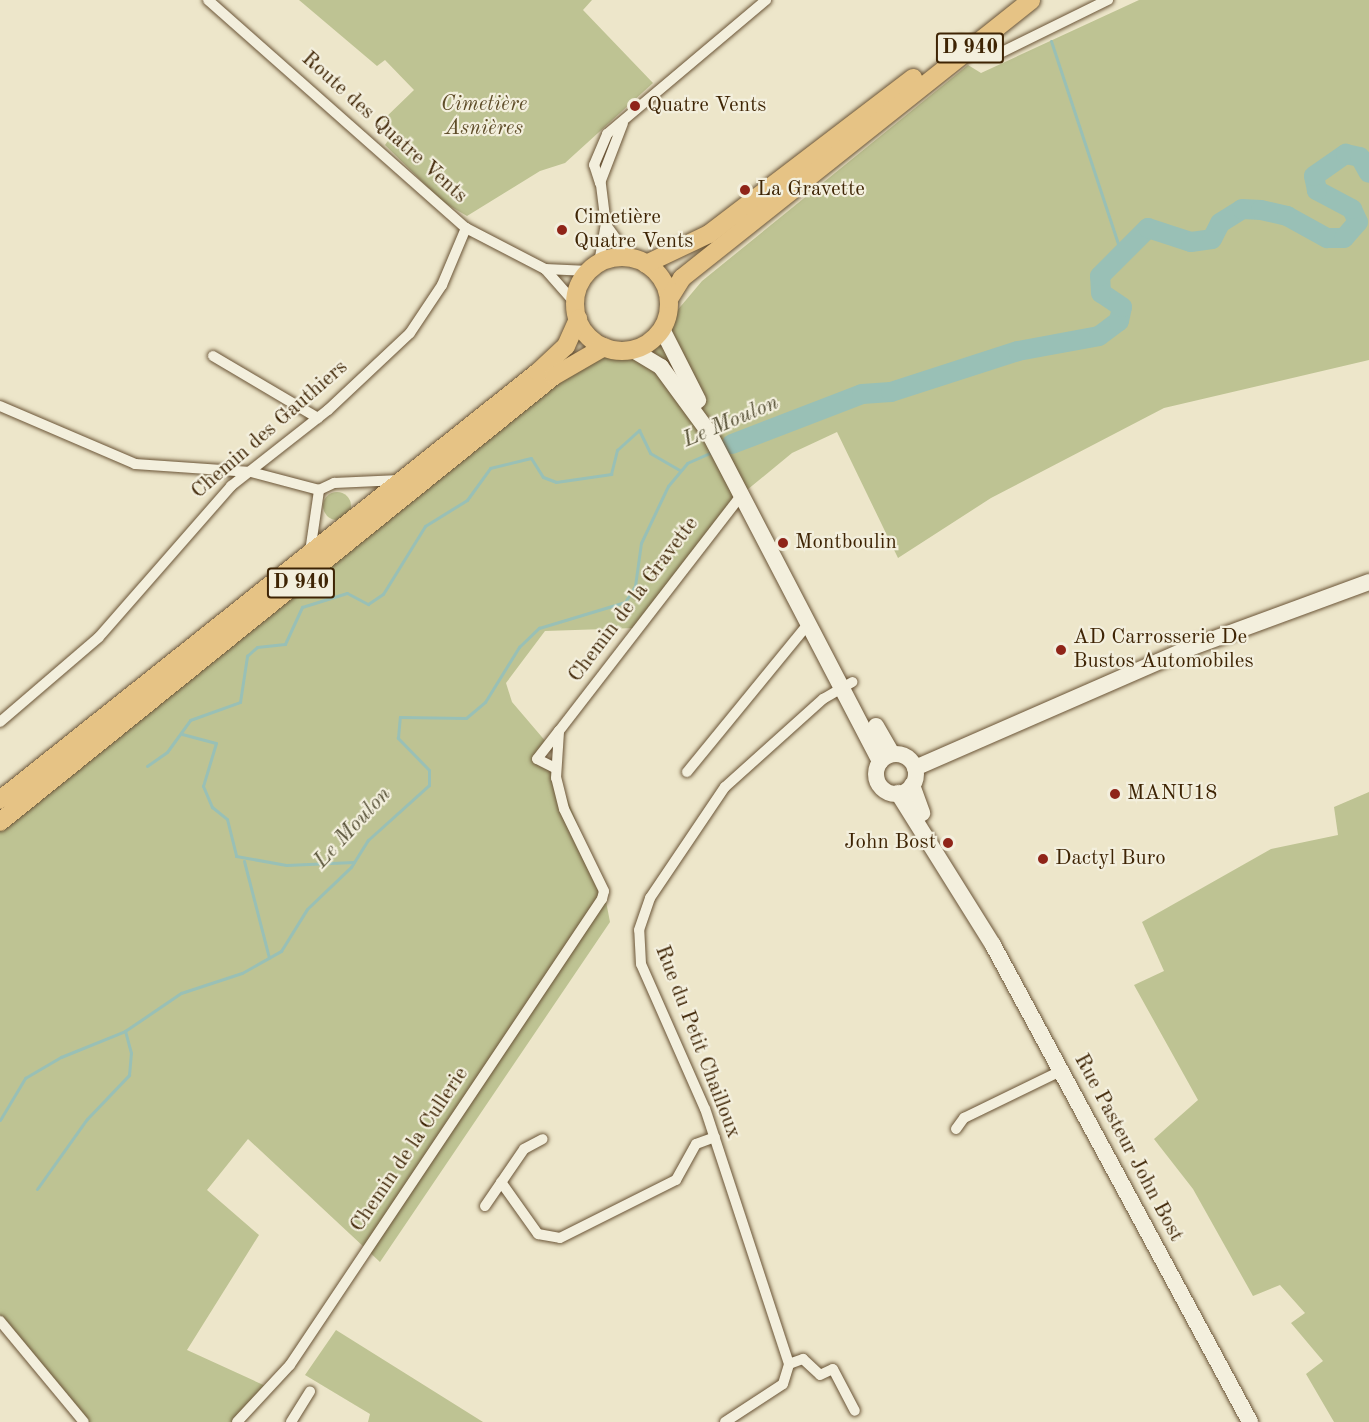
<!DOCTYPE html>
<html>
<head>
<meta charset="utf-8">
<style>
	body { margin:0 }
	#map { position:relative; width:1369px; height:1422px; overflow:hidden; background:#ede6ca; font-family:"Old Standard TT",serif }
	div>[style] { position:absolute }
	.green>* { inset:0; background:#bec393 }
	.round { border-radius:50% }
	.stream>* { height:3px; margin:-1.5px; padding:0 1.5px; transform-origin:1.5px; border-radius:1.5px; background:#99c0b6 }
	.river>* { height:20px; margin:-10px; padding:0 10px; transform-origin:10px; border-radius:10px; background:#99c0b6 }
	.roads { filter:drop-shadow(0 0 2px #6a5436) drop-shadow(0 0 2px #6a5436) }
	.minor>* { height:10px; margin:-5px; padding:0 5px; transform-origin:5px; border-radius:5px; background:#f3efdd }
	.secondary>* { height:16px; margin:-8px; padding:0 8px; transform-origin:8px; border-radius:8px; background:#f3efdd }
	.secondary>.ring { margin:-8px; padding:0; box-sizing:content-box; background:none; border:16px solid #f3efdd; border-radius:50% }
	.primary>* { height:18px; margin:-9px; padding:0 9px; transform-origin:9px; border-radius:9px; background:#e6c385 }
	.primary>.ring { margin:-9px; padding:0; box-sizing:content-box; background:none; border:18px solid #e6c385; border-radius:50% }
	.dots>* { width:16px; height:16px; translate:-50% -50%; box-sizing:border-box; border:3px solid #f3efdd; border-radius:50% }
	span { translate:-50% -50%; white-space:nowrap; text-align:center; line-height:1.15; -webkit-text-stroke:4.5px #f3efdd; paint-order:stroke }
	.shield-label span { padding:2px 4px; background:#f3efdd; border:2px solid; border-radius:4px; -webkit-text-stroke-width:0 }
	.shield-label { font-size:20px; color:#3e2404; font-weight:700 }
	.park-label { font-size:21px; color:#5e4c28; font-style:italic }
	.poi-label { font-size:21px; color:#3e2404 }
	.left { translate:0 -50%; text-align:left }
	.right { translate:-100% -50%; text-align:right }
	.street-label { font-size:21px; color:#3e2404 }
	.water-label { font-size:22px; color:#595339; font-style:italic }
</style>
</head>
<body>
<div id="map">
	<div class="green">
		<i style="clip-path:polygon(299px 0,592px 0,583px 10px,653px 83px,565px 163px,540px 171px,467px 216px,443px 202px,385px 145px,394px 132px,383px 120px,414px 90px,385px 60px,377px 66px)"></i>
		<i style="clip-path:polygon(1139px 0,1369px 0,1369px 360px,1164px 408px,991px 498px,898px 558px,837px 432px,792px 453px,736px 499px,635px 628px,545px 631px,506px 683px,512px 702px,547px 743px,539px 752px,555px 768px,604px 891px,610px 922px,380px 1262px,248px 1139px,207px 1190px,259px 1235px,187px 1350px,270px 1388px,237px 1422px,84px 1422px,0 1321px,0 822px,604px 347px,622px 353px,654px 338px,702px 281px,968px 65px,981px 73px)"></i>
		<i class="round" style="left:323px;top:492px;width:28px;height:28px"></i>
		<i style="clip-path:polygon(1369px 792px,1369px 1422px,1334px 1422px,1306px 1374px,1323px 1361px,1291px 1323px,1305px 1313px,1280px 1285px,1253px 1296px,1193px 1189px,1154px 1139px,1198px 1100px,1134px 985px,1164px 971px,1142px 922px,1271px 849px,1338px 835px,1334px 807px)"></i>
		<i style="clip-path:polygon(336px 1330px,483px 1422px,368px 1422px,370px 1414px,305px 1375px)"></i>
	</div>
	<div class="stream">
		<i style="left:1051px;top:41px;width:223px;rotate:71.7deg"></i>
		<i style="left:724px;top:447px;width:9px;rotate:-21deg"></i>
		<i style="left:182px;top:734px;width:35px;rotate:15deg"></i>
		<i style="left:216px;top:743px;width:45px;rotate:106.8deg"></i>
		<i style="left:203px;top:786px;width:23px;rotate:67deg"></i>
		<i style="left:212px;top:807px;width:19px;rotate:39deg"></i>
		<i style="left:227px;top:819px;width:38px;rotate:76deg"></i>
		<i style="left:236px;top:856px;width:51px;rotate:10.2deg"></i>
		<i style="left:286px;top:865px;width:68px;rotate:-2.5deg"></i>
		<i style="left:147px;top:766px;width:24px;rotate:-35deg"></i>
		<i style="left:167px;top:752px;width:39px;rotate:-54deg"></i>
		<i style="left:190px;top:720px;width:53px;rotate:-19.8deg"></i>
		<i style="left:240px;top:702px;width:47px;rotate:-81.3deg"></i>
		<i style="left:247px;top:656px;width:13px;rotate:-42deg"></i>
		<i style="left:257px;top:647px;width:28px;rotate:-6deg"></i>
		<i style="left:285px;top:644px;width:41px;rotate:-65.3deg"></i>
		<i style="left:302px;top:607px;width:47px;rotate:-17.3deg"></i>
		<i style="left:347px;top:593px;width:24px;rotate:28deg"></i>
		<i style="left:368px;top:604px;width:18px;rotate:-34deg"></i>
		<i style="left:383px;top:594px;width:80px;rotate:-58.3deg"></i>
		<i style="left:425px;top:526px;width:49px;rotate:-31.8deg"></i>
		<i style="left:467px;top:500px;width:39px;rotate:-54deg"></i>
		<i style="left:490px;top:468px;width:42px;rotate:-13.7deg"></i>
		<i style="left:531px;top:458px;width:22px;rotate:58deg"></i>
		<i style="left:543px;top:477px;width:14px;rotate:21deg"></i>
		<i style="left:556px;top:482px;width:56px;rotate:-8.3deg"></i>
		<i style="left:611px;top:474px;width:25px;rotate:-76deg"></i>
		<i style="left:617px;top:450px;width:30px;rotate:-42deg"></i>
		<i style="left:639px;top:430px;width:25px;rotate:64deg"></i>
		<i style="left:650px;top:453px;width:34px;rotate:30deg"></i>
		<i style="left:244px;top:861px;width:100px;rotate:75.5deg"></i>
		<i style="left:0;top:1120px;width:49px;rotate:-59.2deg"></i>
		<i style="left:25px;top:1078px;width:42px;rotate:-30.3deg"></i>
		<i style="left:61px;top:1057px;width:69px;rotate:-22.1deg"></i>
		<i style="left:125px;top:1031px;width:68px;rotate:-34.2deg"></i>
		<i style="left:181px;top:993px;width:64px;rotate:-18.2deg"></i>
		<i style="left:242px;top:973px;width:45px;rotate:-29.4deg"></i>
		<i style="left:281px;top:951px;width:49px;rotate:-58.2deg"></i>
		<i style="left:307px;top:909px;width:61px;rotate:-43.7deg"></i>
		<i style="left:351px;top:867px;width:32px;rotate:-58deg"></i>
		<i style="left:368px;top:840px;width:82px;rotate:-42deg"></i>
		<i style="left:429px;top:785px;width:15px;rotate:-90deg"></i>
		<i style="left:429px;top:770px;width:45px;rotate:-134.1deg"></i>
		<i style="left:398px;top:738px;width:21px;rotate:-85deg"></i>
		<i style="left:400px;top:717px;width:66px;rotate:0.9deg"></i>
		<i style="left:466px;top:718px;width:25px;rotate:-40deg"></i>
		<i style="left:485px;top:702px;width:65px;rotate:-58.3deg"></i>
		<i style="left:519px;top:647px;width:28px;rotate:-44deg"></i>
		<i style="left:539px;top:628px;width:90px;rotate:-16.8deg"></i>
		<i style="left:625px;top:602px;width:19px;rotate:-58deg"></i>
		<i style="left:635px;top:586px;width:43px;rotate:-82.1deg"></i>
		<i style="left:641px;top:543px;width:63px;rotate:-64.7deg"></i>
		<i style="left:668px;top:486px;width:30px;rotate:-50deg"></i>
		<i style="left:687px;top:463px;width:27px;rotate:-24deg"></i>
		<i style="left:37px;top:1189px;width:86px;rotate:-54.5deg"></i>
		<i style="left:87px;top:1119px;width:61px;rotate:-46.3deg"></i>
		<i style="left:129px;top:1075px;width:22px;rotate:-85deg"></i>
		<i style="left:131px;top:1053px;width:23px;rotate:-105deg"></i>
	</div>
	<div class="river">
		<i style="left:732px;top:444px;width:139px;rotate:-21deg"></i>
		<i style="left:862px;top:394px;width:29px;rotate:-4deg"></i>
		<i style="left:891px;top:392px;width:133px;rotate:-17.9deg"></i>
		<i style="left:1018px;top:351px;width:82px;rotate:-10.5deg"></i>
		<i style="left:1099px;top:336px;width:25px;rotate:-37deg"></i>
		<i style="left:1119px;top:321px;width:14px;rotate:-78deg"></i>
		<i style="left:1122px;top:307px;width:25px;rotate:-146deg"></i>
		<i style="left:1101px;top:293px;width:17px;rotate:-93deg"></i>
		<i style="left:1100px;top:276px;width:68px;rotate:-45deg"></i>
		<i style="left:1148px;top:228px;width:45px;rotate:18deg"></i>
		<i style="left:1191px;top:242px;width:21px;rotate:-8deg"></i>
		<i style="left:1212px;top:239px;width:18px;rotate:-63deg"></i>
		<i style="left:1220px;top:223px;width:26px;rotate:-32deg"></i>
		<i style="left:1242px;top:209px;width:19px;rotate:3deg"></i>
		<i style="left:1261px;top:210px;width:27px;rotate:13deg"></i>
		<i style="left:1287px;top:216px;width:46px;rotate:28.8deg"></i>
		<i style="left:1327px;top:238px;width:17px"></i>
		<i style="left:1344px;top:238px;width:21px;rotate:-49deg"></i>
		<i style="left:1358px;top:222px;width:14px;rotate:-115deg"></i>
		<i style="left:1352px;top:209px;width:40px;rotate:-152deg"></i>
		<i style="left:1317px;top:190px;width:14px;rotate:-102deg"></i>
		<i style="left:1314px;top:176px;width:39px;rotate:-35deg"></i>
		<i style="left:1346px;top:154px;width:14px;rotate:12deg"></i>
		<i style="left:1360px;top:157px;width:18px;rotate:61deg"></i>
	</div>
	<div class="roads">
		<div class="minor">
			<i style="left:208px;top:0;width:344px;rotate:41.5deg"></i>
			<i style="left:466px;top:228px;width:89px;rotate:27.4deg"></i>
			<i style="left:545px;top:269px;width:44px;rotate:2.6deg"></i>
			<i style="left:961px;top:41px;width:23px;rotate:38deg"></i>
			<i style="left:979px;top:55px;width:17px"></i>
			<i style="left:996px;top:55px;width:125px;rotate:-26.2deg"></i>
			<i style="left:600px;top:183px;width:19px;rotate:-108deg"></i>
			<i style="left:594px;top:165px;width:34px;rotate:-67deg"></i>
			<i style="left:607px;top:134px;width:208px;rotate:-40.1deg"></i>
			<i style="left:600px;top:183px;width:64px;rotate:-69deg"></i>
			<i style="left:606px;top:225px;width:41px;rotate:54deg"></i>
			<i style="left:599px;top:263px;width:39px;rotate:-80deg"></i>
			<i style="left:606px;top:225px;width:48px;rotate:-97.1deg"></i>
			<i style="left:545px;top:269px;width:45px;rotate:48.6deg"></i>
			<i style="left:213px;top:356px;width:122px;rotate:30.6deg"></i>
			<i style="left:0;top:406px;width:147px;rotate:23.2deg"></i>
			<i style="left:135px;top:464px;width:116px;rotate:3.9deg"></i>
			<i style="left:251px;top:472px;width:70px;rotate:14.8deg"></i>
			<i style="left:319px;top:490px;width:17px;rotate:-25deg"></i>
			<i style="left:334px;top:483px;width:66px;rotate:-2.6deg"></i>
			<i style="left:310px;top:552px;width:63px;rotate:-81.7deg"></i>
			<i style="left:0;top:722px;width:130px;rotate:-40.6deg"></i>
			<i style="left:99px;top:637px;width:201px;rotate:-48.8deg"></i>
			<i style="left:231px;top:486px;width:123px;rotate:-38.1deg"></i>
			<i style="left:328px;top:410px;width:112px;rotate:-43.2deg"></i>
			<i style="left:410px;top:333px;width:58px;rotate:-56.3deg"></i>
			<i style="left:442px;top:285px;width:62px;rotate:-67.2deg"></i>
			<i style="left:555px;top:768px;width:20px;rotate:-153deg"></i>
			<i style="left:537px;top:759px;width:36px;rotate:-52deg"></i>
			<i style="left:687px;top:772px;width:193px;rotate:-50.7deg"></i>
			<i style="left:956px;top:1129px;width:14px;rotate:-54deg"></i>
			<i style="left:964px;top:1118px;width:108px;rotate:-25.9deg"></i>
			<i style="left:501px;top:1182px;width:64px;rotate:54.6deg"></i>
			<i style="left:538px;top:1234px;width:22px;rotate:10deg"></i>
			<i style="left:560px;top:1238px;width:130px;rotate:-26.6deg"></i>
			<i style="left:676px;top:1180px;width:41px;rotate:-60.9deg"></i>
			<i style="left:696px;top:1144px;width:20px;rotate:-20deg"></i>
			<i style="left:485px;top:1206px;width:69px;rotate:-55.6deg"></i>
			<i style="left:524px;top:1149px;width:21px;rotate:-28deg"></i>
			<i style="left:0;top:1321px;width:131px;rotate:50.3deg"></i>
			<i style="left:789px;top:1364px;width:15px;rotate:-20deg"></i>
			<i style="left:803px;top:1359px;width:23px;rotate:43deg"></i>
			<i style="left:820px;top:1375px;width:14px;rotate:-25deg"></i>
			<i style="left:833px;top:1369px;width:47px;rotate:62.4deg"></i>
			<i style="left:237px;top:1422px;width:78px;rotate:-47.1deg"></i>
			<i style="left:290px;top:1365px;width:561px;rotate:-56.2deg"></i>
			<i style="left:602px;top:899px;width:8px;rotate:-76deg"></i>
			<i style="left:604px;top:891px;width:91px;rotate:-116deg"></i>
			<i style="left:564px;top:809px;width:32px;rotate:-104deg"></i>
			<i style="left:556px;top:778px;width:47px;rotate:-86.3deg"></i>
			<i style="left:559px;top:731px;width:299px;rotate:-52.3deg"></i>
			<i style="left:291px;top:1422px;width:36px;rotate:-58deg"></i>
			<i style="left:725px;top:1422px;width:69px;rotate:-33.2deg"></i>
			<i style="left:783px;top:1384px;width:21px;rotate:-73deg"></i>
			<i style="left:789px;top:1364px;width:268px;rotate:-108.2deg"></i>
			<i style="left:705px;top:1109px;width:158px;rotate:-113.8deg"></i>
			<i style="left:641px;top:964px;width:34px;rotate:-93deg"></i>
			<i style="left:639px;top:930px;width:34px;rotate:-71deg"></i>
			<i style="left:650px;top:898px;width:134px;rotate:-56deg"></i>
			<i style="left:725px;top:787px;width:132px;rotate:-41.9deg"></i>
			<i style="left:823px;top:699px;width:34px;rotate:-30deg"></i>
		</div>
		<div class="secondary">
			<i style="left:662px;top:329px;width:80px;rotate:63.1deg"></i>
			<i style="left:633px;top:350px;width:33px;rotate:31deg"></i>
			<i style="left:661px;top:367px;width:79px;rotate:53.7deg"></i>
			<i style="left:708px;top:431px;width:373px;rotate:62.5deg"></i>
			<i style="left:876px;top:726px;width:32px;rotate:60deg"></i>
			<i class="ring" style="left:876px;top:754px;width:24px;height:24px"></i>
			<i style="left:915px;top:768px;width:297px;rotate:-23.6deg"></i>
			<i style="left:1187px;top:649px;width:194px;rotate:-20.2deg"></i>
			<i style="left:912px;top:785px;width:30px;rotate:70deg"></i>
			<i style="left:898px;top:793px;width:179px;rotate:58deg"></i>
			<i style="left:993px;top:945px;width:542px;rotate:61.68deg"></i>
		</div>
		<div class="primary">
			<i class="ring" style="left:575px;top:257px;width:76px;height:76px"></i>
			<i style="left:646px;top:264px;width:70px;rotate:-25.5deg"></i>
			<i style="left:709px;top:234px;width:257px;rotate:-37.4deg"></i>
			<i style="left:669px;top:299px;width:25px;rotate:-58deg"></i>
			<i style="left:682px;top:278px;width:446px;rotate:-38.5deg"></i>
			<i style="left:0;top:800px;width:687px;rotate:-38.5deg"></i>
			<i style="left:538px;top:372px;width:38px;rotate:-43deg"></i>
			<i style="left:566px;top:346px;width:30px;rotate:-66deg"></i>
			<i style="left:0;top:822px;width:711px;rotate:-38.84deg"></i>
			<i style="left:554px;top:376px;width:58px;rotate:-30.1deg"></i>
		</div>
	</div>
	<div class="dots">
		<i style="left:635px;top:106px;background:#8f2418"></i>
		<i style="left:745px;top:190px;background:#8f2418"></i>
		<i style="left:562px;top:230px;background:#8f2418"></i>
		<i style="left:783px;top:543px;background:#8f2418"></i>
		<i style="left:1061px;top:650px;background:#8f2418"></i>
		<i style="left:1115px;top:794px;background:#8f2418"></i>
		<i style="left:948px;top:843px;background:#8f2418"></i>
		<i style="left:1043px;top:859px;background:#8f2418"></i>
	</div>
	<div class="shield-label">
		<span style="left:970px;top:48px">D 940</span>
		<span style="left:301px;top:583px">D 940</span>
	</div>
	<div class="park-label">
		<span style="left:484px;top:117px">Cimetière<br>Asnières</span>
	</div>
	<div class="poi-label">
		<span class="left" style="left:647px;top:106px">Quatre Vents</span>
		<span class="left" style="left:757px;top:190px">La Gravette</span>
		<span class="left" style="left:574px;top:230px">Cimetière<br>Quatre Vents</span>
		<span class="left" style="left:795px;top:543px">Montboulin</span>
		<span class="left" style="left:1073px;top:650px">AD Carrosserie De<br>Bustos Automobiles</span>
		<span class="left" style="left:1127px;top:794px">MANU18</span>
		<span class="right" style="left:936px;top:843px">John Bost</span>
		<span class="left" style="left:1055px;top:859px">Dactyl Buro</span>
	</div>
	<div class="street-label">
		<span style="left:384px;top:128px;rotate:42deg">Route des Quatre Vents</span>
		<span style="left:270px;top:430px;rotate:-41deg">Chemin des Gauthiers</span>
		<span style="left:634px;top:600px;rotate:-53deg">Chemin de la Gravette</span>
		<span style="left:697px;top:1042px;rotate:69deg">Rue du Petit Chailloux</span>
		<span style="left:1128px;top:1148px;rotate:62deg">Rue Pasteur John Bost</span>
		<span style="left:410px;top:1150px;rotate:-56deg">Chemin de la Cullerie</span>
	</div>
	<div class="water-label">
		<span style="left:731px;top:422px;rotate:-23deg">Le Moulon</span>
		<span style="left:353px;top:828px;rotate:-47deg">Le Moulon</span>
	</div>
</div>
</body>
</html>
